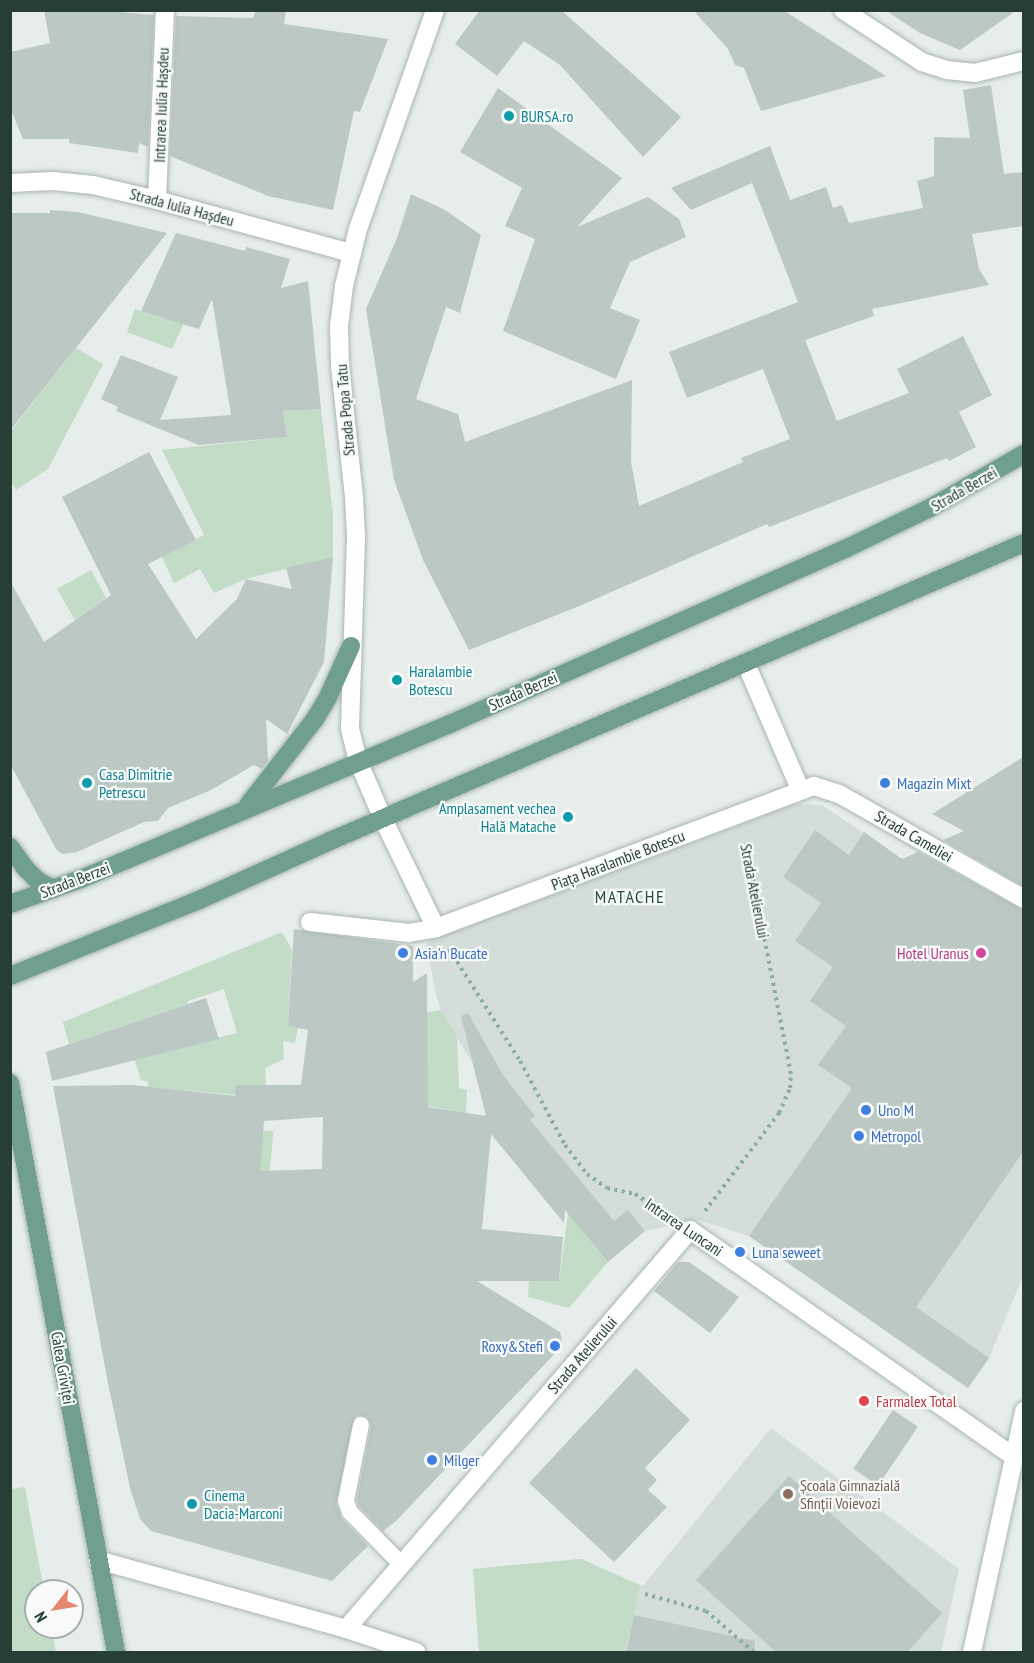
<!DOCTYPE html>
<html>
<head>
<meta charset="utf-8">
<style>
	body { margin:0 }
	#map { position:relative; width:1034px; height:1663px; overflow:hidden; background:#e6edea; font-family:"PT Sans Narrow",sans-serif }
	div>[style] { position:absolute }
	.built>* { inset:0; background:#d4ddd9 }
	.green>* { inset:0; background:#c2dcc8; transform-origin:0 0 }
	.building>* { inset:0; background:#bcc8c3; transform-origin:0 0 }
	.path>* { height:4px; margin-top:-2px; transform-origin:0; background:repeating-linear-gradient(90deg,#8aada1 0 3px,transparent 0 7.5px) }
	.roads { filter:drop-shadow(0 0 2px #a9b5b1) drop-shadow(0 0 2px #a9b5b1) }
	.service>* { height:16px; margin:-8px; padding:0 8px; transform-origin:8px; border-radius:8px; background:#fff }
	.minor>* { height:18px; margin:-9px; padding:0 9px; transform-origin:9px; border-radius:9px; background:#fff }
	.tertiary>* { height:18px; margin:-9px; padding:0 9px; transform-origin:9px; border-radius:9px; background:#fff }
	.primary>* { height:18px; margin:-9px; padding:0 9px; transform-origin:9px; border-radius:9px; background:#709e90 }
	.dots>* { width:16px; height:16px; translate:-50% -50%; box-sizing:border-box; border:3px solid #f7faf8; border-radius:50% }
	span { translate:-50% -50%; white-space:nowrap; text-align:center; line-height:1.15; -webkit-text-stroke:4.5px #f7faf8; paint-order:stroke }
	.street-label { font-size:16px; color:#273e37 }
	.culture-label { font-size:16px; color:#0d838f }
	.left { translate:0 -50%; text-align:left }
	.right { translate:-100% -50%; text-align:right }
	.shop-label { font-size:16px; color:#366cbe }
	.hotel-label { font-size:16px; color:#b23c85 }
	.health-label { font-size:16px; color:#be3a42 }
	.education-label { font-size:16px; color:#785e54 }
	.neighbourhood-label { font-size:18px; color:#254e42; letter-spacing:1.5px }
	.frame { position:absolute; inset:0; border:12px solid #273e37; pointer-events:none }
	.north { position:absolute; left:24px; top:1579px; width:60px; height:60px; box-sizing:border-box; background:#f7faf8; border:2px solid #a4afab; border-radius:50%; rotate:239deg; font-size:16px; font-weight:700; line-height:24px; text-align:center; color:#273e37 }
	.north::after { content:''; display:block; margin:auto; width:21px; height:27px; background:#e3876f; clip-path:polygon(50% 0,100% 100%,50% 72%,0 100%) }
</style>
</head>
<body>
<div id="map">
	<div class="built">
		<i style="clip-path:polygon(796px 804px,822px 805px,902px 859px,883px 887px,861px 994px,1023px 1107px,1023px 1276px,989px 1358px,968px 1388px,749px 1236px,698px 1220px,645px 1231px,608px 1262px,476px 1079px,473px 1064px,441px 1010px,436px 995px,426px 942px)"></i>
		<i style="clip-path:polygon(771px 1428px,959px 1569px,941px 1652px,479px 1652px,473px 1569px,581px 1559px,643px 1586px)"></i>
	</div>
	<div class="green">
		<i style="clip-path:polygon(135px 309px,167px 319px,188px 314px,172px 349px,127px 332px)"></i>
		<i style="clip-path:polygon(76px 348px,103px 364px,48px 469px,16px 490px,11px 482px,11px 431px)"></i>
		<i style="clip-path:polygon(321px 409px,333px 514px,333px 557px,246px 579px,214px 593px,200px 569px,174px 583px,162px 557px,204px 535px,162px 450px,287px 437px,283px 411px)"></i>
		<i style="clip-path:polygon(91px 570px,106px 598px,75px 620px,57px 589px)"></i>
		<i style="clip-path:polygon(282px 932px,292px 950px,288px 1026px,298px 1028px,295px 1043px,283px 1041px,284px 1059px,265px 1068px,266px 1085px,235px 1095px,148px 1087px,148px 1082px,141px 1080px,134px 1058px,237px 1033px,224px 989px,188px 1001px,188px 1004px,69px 1044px,63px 1022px)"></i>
		<i style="clip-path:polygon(441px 1010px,457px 1036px,459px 1088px,467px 1090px,466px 1113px,428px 1106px,424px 1013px)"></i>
		<i style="left:223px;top:1126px;width:51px;height:42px;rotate:6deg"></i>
		<i style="clip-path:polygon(568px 1213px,608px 1262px,569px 1308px,528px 1297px,529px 1281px,559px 1281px)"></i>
		<i style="clip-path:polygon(25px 1487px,44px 1591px,36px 1591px,36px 1627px,51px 1627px,56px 1652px,11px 1652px,11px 1489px)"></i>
		<i style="clip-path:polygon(581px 1559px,640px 1586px,625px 1652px,479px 1652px,473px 1569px)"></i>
	</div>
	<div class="building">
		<i style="clip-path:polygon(44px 10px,97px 10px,154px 15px,148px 147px,139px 143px,138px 153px,69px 143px,69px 139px,23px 139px,10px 107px,10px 52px,50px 43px)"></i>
		<i style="clip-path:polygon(256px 10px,286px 10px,284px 24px,388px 39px,360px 112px,354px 111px,333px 210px,268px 196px,170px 156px,176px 16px,253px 18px)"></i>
		<i style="clip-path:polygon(480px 10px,561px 10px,681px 117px,643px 157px,560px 65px,524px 41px,497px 76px,455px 44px)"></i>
		<i style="clip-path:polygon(693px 10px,783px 10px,886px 76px,761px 111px,744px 68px,735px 65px,728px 49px)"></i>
		<i style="clip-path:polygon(885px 10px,1017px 10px,960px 50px,920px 33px)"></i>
		<i style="clip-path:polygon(991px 85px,1004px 174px,1023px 172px,1023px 226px,972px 234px,979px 269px,989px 285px,872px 309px,874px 316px,805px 340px,837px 421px,909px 393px,897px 369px,963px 336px,992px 395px,959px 412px,976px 447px,949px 461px,947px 458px,769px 527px,767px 524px,577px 607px,469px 650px,423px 560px,394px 480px,366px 309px,397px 238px,411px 194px,445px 210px,481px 235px,460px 313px,446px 307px,416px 399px,458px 414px,465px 442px,632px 380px,631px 462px,639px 506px,743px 462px,741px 458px,790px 439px,763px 369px,687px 398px,669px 352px,798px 302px,752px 183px,691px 210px,671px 188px,770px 146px,790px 200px,826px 187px,833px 208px,842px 205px,849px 223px,923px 208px,917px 181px,934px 176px,934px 137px,970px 138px,963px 90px)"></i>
		<i style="clip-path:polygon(498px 88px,622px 178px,577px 227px,648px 197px,679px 219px,686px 237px,630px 262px,610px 308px,640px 320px,616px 379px,503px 331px,535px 239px,505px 226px,522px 188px,460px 152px)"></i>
		<i style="clip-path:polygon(50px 210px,78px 212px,167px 233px,10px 431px,10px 213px,50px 213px)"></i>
		<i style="clip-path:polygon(176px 233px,245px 251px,246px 247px,290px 259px,281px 288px,308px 281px,321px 409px,283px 411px,287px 437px,199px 445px,116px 411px,118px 407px,101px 399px,121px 355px,178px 377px,160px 420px,231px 415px,212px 299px,199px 329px,141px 311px)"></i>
		<i style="clip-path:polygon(149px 452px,196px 540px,148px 564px,196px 639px,237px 599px,246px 579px,292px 589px,286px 568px,333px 557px,324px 662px,287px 734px,266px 719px,268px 761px,262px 769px,254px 765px,211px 790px,168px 808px,158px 821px,144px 822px,77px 852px,62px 854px,56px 849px,10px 764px,10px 581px,44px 642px,111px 595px,62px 497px)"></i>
		<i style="clip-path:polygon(1023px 757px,1023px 886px,943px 840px,964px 831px,932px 814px)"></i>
		<i style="clip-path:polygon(815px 830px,849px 855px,864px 832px,902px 859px,918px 852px,1023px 910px,1023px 1152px,916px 1307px,989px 1358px,968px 1388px,749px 1236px,852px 1088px,818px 1065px,846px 1026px,810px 1001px,833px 967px,795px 941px,821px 903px,783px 877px)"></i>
		<i style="clip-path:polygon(evenodd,294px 929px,413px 946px,413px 982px,427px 973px,428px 1107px,486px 1116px,461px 1016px,468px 1013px,503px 1075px,535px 1116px,530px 1120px,614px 1221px,628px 1210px,645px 1231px,608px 1262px,565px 1210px,564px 1223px,491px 1134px,482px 1229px,563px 1237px,559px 1281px,477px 1281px,560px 1332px,563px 1345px,396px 1521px,383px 1531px,359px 1506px,357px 1500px,371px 1426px,367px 1417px,358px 1415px,354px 1418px,336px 1504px,342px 1519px,368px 1546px,332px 1581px,151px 1531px,140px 1519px,130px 1488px,108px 1383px,53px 1086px,132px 1085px,235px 1096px,236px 1085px,301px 1085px,308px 1030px,288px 1026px,294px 929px,323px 1117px,322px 1169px,260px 1171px,264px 1121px,323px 1117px)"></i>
		<i style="clip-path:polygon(206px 998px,219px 1039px,52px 1081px,46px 1052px)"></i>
		<i style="clip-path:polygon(678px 1262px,689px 1262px,739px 1297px,710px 1333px,654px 1291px)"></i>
		<i style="clip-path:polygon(636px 1368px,690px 1420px,645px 1468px,657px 1480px,648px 1490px,667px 1507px,614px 1562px,529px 1483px)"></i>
		<i style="left:893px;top:1410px;width:30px;height:71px;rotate:34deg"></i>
		<i style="clip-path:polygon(789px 1476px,942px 1613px,907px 1653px,777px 1653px,696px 1580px)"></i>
		<i style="clip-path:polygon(634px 1615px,755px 1641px,754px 1653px,626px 1653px)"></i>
	</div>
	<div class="path">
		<i style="left:449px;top:949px;width:133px;rotate:57.6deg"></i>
		<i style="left:520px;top:1061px;width:95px;rotate:61.8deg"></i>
		<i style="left:565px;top:1145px;width:36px;rotate:53deg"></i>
		<i style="left:587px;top:1174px;width:24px;rotate:35deg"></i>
		<i style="left:607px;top:1188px;width:29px;rotate:12deg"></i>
		<i style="left:635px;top:1194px;width:42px;rotate:33.3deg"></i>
		<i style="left:705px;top:1211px;width:123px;rotate:-52.9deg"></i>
		<i style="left:779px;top:1113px;width:27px;rotate:-66deg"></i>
		<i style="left:790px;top:1088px;width:14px;rotate:-86deg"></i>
		<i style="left:791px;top:1074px;width:239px;rotate:-101.1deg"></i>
		<i style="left:645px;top:1594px;width:63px;rotate:15.6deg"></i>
		<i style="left:706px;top:1611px;width:63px;rotate:40.5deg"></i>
	</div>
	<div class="roads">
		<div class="service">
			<i style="left:361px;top:1425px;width:77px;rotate:101.2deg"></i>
			<i style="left:346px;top:1501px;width:12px;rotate:70deg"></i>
			<i style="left:350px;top:1512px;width:73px;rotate:45.6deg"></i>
		</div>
		<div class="minor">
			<i style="left:843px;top:10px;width:95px;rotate:33.4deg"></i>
			<i style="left:922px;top:62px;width:26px;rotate:18deg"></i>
			<i style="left:947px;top:70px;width:28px;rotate:6deg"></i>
			<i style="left:975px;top:73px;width:50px;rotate:-13.8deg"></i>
			<i style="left:10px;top:183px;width:43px;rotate:-2.7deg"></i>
			<i style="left:53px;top:181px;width:40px;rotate:5.7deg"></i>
			<i style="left:93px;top:185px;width:66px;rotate:13.2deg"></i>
			<i style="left:157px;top:200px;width:201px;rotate:15.3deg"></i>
			<i style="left:157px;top:200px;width:190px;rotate:-87.6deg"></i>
			<i style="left:746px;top:664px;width:136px;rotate:66.6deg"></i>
			<i style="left:383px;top:819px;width:121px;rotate:64.1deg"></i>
			<i style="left:310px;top:922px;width:100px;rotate:6.3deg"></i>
			<i style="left:409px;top:933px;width:27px;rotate:-10deg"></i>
			<i style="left:436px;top:928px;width:404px;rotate:-20.6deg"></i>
			<i style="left:814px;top:786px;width:28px;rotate:18deg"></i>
			<i style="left:841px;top:795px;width:210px;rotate:29.6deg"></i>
			<i style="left:98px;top:1560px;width:257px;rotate:15.5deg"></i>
			<i style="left:346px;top:1629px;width:527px;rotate:-49.23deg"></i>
			<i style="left:690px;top:1230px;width:394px;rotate:35deg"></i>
			<i style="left:346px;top:1629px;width:74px;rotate:18.2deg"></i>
			<i style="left:972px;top:1652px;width:247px;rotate:-77.8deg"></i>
		</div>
		<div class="tertiary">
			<i style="left:383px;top:819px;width:63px;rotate:-113.3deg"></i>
			<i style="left:358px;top:761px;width:34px;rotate:-104deg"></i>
			<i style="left:350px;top:728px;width:192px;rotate:-88.2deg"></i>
			<i style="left:356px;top:536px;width:39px;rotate:-93deg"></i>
			<i style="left:354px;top:497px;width:132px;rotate:-96.1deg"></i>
			<i style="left:340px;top:366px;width:40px;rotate:-91.4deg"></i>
			<i style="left:339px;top:326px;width:40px;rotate:-82.9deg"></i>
			<i style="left:344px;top:286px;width:59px;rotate:-76.2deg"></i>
			<i style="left:358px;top:229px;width:232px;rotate:-70.6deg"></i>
		</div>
		<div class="primary">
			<i style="left:248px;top:805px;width:109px;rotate:-52.1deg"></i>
			<i style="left:315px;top:719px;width:26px;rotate:-59deg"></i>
			<i style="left:328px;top:697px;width:56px;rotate:-65.7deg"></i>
			<i style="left:10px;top:847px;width:26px;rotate:54deg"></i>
			<i style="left:25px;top:868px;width:18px;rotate:45deg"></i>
			<i style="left:38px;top:881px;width:17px;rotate:28deg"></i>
			<i style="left:10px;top:904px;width:75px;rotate:-19.4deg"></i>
			<i style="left:81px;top:879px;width:400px;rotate:-22.8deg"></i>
			<i style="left:450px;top:724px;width:432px;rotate:-23.9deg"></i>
			<i style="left:845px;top:549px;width:94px;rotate:-25.8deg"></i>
			<i style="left:930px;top:508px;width:108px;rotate:-29.9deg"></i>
			<i style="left:10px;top:976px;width:204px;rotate:-21.9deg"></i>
			<i style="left:199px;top:900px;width:144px;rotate:-24.2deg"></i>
			<i style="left:330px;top:841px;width:755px;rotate:-23.24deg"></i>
			<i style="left:10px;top:1083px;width:579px;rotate:79.45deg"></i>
		</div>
	</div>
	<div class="dots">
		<i style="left:509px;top:116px;background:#0f9aa8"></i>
		<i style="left:397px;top:680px;background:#0f9aa8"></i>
		<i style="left:87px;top:783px;background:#0f9aa8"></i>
		<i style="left:885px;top:783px;background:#3f7fe0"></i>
		<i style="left:568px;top:817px;background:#0f9aa8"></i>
		<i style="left:403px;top:953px;background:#3f7fe0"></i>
		<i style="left:981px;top:953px;background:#d1479c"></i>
		<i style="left:866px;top:1110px;background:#3f7fe0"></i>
		<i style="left:859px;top:1136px;background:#3f7fe0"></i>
		<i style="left:740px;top:1252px;background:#3f7fe0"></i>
		<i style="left:555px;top:1346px;background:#3f7fe0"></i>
		<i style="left:864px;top:1401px;background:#e0444e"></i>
		<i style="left:432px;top:1460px;background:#3f7fe0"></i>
		<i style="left:788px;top:1494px;background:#8d6e63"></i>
		<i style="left:192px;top:1504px;background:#0f9aa8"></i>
	</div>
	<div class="street-label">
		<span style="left:161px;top:105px;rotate:-88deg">Intrarea Iulia Hașdeu</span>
		<span style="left:182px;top:207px;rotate:15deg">Strada Iulia Hașdeu</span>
		<span style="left:345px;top:410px;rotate:-95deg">Strada Popa Tatu</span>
		<span style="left:964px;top:489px;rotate:-30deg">Strada Berzei</span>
		<span style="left:523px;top:691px;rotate:-24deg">Strada Berzei</span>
		<span style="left:914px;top:836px;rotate:30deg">Strada Cameliei</span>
		<span style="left:618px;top:860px;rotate:-21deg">Piața Haralambie Botescu</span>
		<span style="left:75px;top:880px;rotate:-21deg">Strada Berzei</span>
		<span style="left:755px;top:891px;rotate:79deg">Strada Atelierului</span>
		<span style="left:684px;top:1227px;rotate:34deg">Intrarea Luncani</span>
		<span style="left:582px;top:1355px;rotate:-49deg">Strada Atelierului</span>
		<span style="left:63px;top:1368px;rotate:80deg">Calea Griviței</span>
	</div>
	<div class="culture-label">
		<span class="left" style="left:521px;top:116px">BURSA.ro</span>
		<span class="left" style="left:409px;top:680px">Haralambie<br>Botescu</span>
		<span class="left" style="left:99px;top:783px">Casa Dimitrie<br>Petrescu</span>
		<span class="right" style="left:556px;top:817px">Amplasament vechea<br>Hală Matache</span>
		<span class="left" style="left:204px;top:1504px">Cinema<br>Dacia-Marconi</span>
	</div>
	<div class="shop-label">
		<span class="left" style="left:897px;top:783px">Magazin Mixt</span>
		<span class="left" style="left:415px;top:953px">Asia'n Bucate</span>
		<span class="left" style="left:878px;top:1110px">Uno M</span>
		<span class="left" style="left:871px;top:1136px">Metropol</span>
		<span class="left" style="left:752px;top:1252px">Luna seweet</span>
		<span class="right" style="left:543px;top:1346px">Roxy&amp;Stefi</span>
		<span class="left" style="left:444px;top:1460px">Milger</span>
	</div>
	<div class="hotel-label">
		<span class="right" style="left:969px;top:953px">Hotel Uranus</span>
	</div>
	<div class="health-label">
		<span class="left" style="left:876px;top:1401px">Farmalex Total</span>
	</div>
	<div class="education-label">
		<span class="left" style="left:800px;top:1494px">Școala Gimnazială<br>Sfinții Voievozi</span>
	</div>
	<div class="neighbourhood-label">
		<span style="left:630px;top:897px">MATACHE</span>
	</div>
	<div class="frame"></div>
	<div class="north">N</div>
</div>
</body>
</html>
